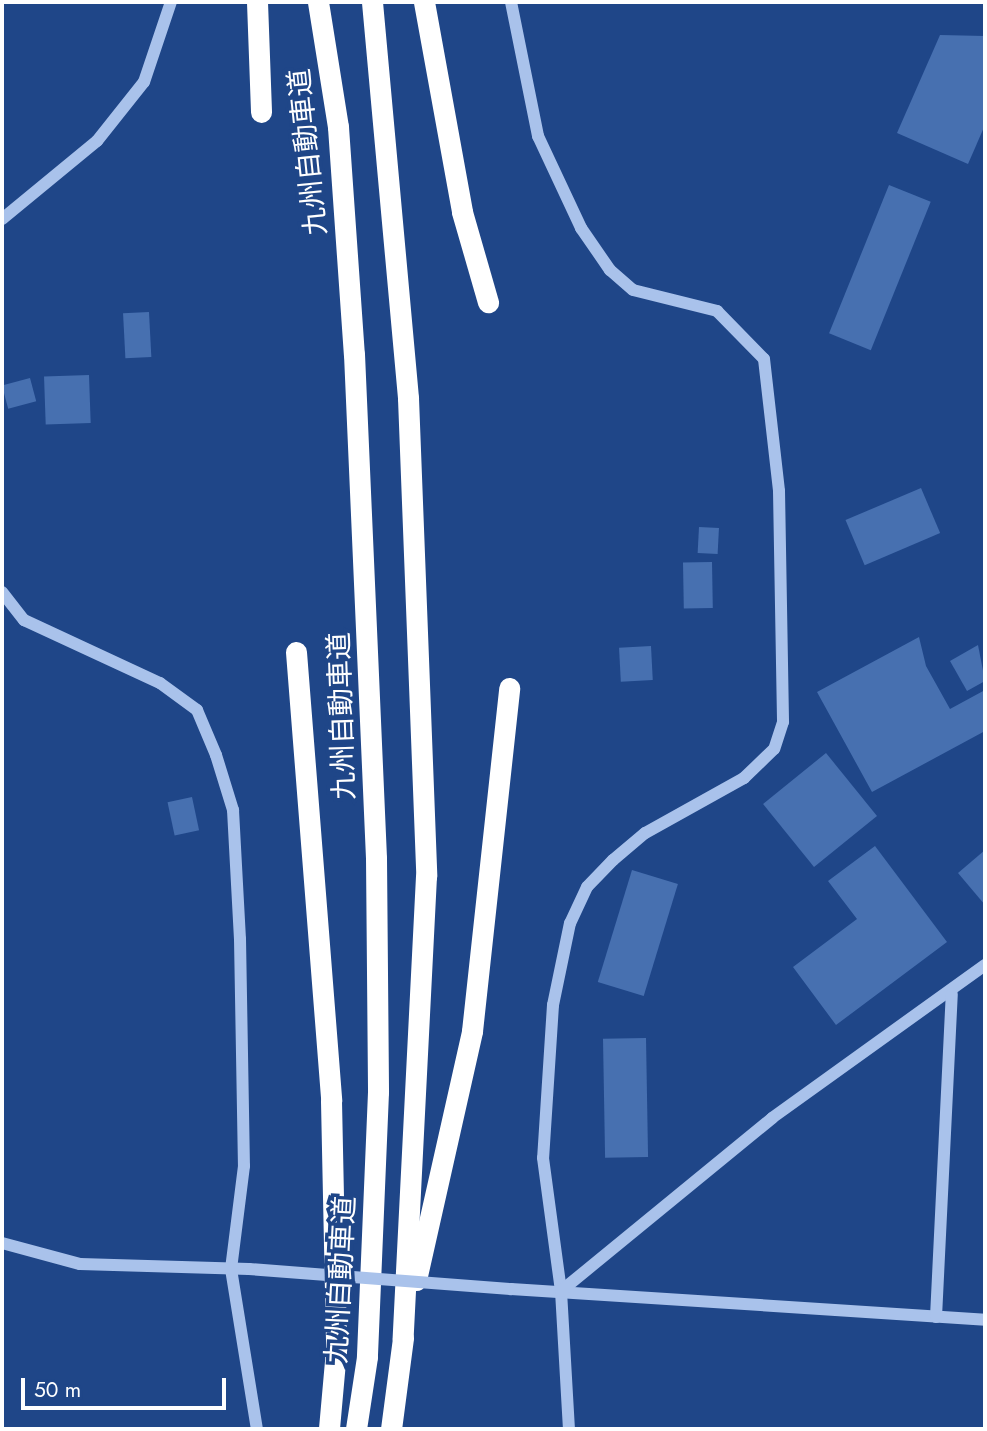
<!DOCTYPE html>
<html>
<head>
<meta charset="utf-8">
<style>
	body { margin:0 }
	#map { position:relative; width:987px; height:1431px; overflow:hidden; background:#1f4688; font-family:Jost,"Noto Sans JP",sans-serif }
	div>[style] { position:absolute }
	.building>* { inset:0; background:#4770b0; transform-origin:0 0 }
	.minor>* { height:12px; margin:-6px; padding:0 6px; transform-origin:6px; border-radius:6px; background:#a9c2eb }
	.highway>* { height:21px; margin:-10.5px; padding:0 10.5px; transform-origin:10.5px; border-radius:10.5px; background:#fff }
	.minor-bridge>* { height:12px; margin:-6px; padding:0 6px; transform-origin:6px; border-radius:6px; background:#a9c2eb }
	span { translate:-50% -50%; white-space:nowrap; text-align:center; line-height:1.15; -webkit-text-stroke:7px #1f4688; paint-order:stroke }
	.street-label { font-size:28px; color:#fff }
	.frame { position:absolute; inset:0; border:4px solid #fff; pointer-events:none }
	.scale { position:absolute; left:21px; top:1378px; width:205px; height:32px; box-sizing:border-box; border:4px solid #fff; border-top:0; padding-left:9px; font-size:21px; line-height:24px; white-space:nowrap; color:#fff; -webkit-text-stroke:5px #1f4688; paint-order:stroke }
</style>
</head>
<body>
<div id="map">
	<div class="building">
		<i style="clip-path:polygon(940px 35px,985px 36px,985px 125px,968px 164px,897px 133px)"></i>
		<i style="left:889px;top:185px;width:45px;height:160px;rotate:22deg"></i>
		<i style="left:149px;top:312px;width:45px;height:26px;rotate:87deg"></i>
		<i style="left:89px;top:375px;width:48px;height:45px;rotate:88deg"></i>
		<i style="left:30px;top:378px;width:24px;height:29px;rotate:75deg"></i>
		<i style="left:921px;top:488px;width:49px;height:82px;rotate:67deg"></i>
		<i style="left:699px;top:527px;width:20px;height:26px;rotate:3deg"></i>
		<i style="left:712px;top:562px;width:46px;height:29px;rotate:89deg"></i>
		<i style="clip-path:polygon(919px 637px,926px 666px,950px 709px,985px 690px,985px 731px,872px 792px,817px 692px)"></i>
		<i style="clip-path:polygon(978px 645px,985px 681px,967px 691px,950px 661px)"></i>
		<i style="left:651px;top:646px;width:34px;height:32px;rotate:87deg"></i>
		<i style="left:826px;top:753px;width:81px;height:81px;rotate:51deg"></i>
		<i style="left:192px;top:797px;width:34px;height:25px;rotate:78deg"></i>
		<i style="clip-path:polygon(875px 846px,947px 942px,836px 1025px,793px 967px,857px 919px,828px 881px)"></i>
		<i style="clip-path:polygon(985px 850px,985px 905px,958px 873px)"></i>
		<i style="left:632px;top:870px;width:48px;height:117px;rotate:17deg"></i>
		<i style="left:646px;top:1038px;width:119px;height:43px;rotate:89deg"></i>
	</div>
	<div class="minor">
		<i style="left:511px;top:2px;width:137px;rotate:78.6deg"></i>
		<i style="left:538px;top:136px;width:102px;rotate:64.9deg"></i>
		<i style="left:581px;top:228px;width:51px;rotate:55.4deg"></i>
		<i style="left:610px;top:270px;width:30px;rotate:41deg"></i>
		<i style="left:633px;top:290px;width:87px;rotate:14deg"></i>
		<i style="left:717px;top:311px;width:67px;rotate:45.6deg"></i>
		<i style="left:764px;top:359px;width:133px;rotate:83.5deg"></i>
		<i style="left:779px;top:491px;width:231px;rotate:89deg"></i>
		<i style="left:783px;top:722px;width:28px;rotate:108deg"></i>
		<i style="left:774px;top:749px;width:42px;rotate:136deg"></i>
		<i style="left:744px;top:778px;width:113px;rotate:150.9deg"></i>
		<i style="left:645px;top:833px;width:42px;rotate:139.8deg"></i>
		<i style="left:613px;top:860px;width:37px;rotate:134deg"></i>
		<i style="left:587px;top:887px;width:40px;rotate:115deg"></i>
		<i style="left:570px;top:923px;width:84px;rotate:101.7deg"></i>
		<i style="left:553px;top:1005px;width:153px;rotate:93.7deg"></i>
		<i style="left:543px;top:1158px;width:134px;rotate:82.3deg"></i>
		<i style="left:561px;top:1291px;width:138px;rotate:86.7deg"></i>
		<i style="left:2px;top:219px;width:123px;rotate:-39.4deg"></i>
		<i style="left:97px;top:141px;width:75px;rotate:-51.5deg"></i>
		<i style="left:144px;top:82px;width:84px;rotate:-71.4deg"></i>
		<i style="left:2px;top:592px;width:36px;rotate:52deg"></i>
		<i style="left:24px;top:620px;width:150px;rotate:24.9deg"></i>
		<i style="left:160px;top:683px;width:46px;rotate:36.1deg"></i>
		<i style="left:197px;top:710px;width:49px;rotate:67.1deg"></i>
		<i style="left:216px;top:755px;width:58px;rotate:72.8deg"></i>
		<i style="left:233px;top:810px;width:129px;rotate:86.9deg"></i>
		<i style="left:240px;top:939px;width:227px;rotate:89deg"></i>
		<i style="left:244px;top:1166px;width:104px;rotate:97.2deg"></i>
		<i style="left:231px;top:1269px;width:162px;rotate:80.8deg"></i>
		<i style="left:2px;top:1243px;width:81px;rotate:15.1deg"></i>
		<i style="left:80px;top:1264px;width:169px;rotate:1.7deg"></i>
		<i style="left:511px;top:1289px;width:475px;rotate:3.7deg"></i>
		<i style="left:561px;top:1291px;width:273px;rotate:-39.3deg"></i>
		<i style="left:772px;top:1118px;width:262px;rotate:-35.7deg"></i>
		<i style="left:936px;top:1317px;width:323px;rotate:-87.2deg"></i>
	</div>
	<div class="highway">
		<i style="left:257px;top:2px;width:110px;rotate:87.9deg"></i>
		<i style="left:318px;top:2px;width:127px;rotate:80.9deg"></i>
		<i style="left:338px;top:127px;width:228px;rotate:86deg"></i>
		<i style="left:354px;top:354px;width:504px;rotate:87.5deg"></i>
		<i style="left:376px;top:858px;width:234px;rotate:89.5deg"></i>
		<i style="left:378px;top:1092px;width:265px;rotate:92.4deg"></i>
		<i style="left:367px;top:1357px;width:73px;rotate:98.7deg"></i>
		<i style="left:372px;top:2px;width:398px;rotate:84.8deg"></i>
		<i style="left:408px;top:398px;width:478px;rotate:87.8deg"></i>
		<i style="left:426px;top:876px;width:463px;rotate:92.9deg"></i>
		<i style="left:403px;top:1338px;width:92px;rotate:97.5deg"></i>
		<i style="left:424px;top:2px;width:213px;rotate:79.7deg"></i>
		<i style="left:462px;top:212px;width:94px;rotate:73.9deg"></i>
		<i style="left:296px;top:652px;width:450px;rotate:85.5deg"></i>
		<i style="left:331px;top:1101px;width:249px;rotate:88.8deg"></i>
		<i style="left:336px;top:1350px;width:79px;rotate:95.1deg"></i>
		<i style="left:416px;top:1280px;width:255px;rotate:-77.3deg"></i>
		<i style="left:472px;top:1031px;width:345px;rotate:-83.8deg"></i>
	</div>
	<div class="minor-bridge">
		<i style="left:249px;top:1269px;width:263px;rotate:4.4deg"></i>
	</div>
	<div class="street-label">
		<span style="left:308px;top:152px;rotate:-96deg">九州自動車道</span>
		<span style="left:342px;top:716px;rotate:-92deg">九州自動車道</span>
		<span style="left:341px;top:1280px;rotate:-87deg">九州自動車道</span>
	</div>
	<div class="frame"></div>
	<div class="scale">50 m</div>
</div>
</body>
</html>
